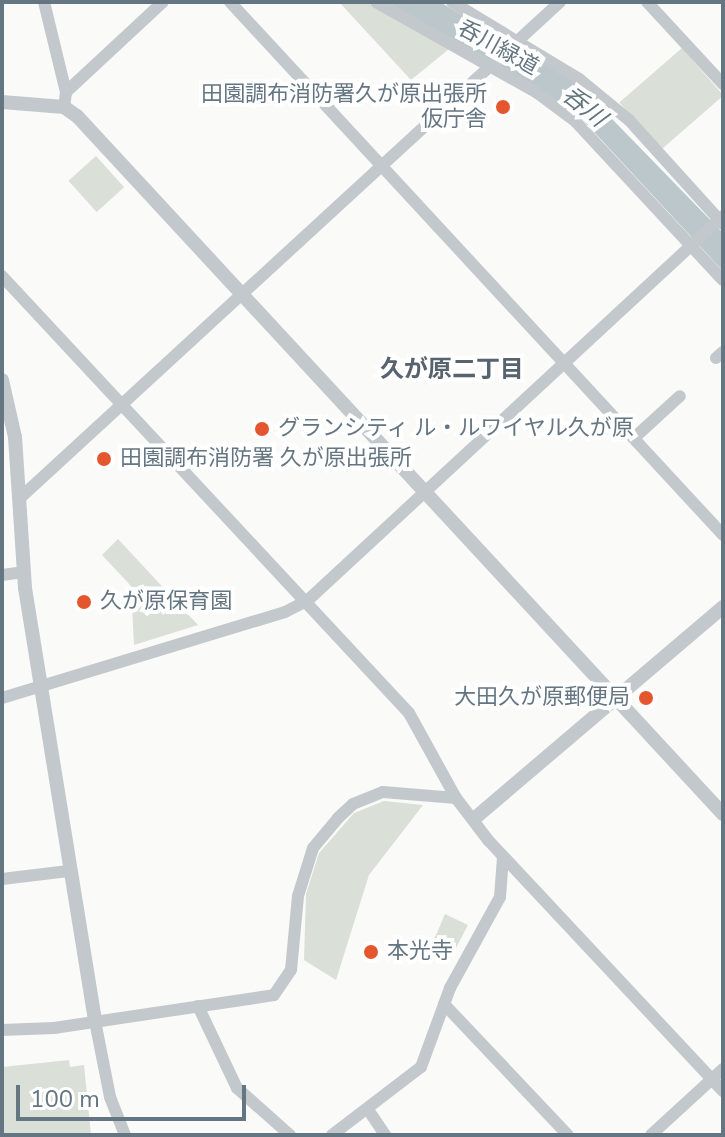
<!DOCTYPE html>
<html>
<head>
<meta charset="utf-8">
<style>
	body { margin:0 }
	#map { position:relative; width:725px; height:1137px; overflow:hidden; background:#fafaf8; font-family:"Nunito Sans","Noto Sans JP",sans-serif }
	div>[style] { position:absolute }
	.green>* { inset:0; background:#dadfd7; transform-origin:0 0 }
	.water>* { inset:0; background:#bbc7cb }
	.minor>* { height:12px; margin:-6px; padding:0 6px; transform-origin:6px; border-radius:6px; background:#c3c8cc }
	.tertiary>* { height:14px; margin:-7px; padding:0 7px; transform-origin:7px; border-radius:7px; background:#c3c8cc }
	.dots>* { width:22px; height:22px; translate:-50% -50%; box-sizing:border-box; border:4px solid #fff; border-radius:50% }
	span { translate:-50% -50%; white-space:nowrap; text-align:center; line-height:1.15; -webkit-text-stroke:8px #fff; paint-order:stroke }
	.street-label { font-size:22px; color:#657683 }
	.poi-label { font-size:22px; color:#657683 }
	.right { translate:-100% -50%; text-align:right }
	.left { translate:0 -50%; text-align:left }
	.water-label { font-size:24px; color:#60757c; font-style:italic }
	.neighbourhood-label { font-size:24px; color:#57646e; font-weight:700 }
	.frame { position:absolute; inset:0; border:4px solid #657683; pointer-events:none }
	.scale { position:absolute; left:16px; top:1085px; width:230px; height:36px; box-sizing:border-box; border:4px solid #657683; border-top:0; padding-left:10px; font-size:24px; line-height:28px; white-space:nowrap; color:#657683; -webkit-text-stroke:6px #fff; paint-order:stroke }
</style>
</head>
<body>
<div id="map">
	<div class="green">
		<i style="clip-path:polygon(339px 2px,366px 2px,449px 49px,411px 80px)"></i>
		<i style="left:682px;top:48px;width:63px;height:83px;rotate:49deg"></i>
		<i style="left:96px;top:156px;width:42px;height:37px;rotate:48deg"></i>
		<i style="clip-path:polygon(118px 539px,198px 625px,134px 645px,131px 586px,102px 555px)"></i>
		<i style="clip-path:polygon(384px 801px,423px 805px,369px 875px,336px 980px,304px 960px,306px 894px,319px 853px,354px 813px)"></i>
		<i style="clip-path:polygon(445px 914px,468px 925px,448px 963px,431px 958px,430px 949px)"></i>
		<i style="clip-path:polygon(69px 1060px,70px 1067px,84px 1065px,91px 1135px,4px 1135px,2px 1067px)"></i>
	</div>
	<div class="water">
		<i style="clip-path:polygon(388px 2px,440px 2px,579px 85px,723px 233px,723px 271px,582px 119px)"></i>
	</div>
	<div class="minor">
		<i style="left:44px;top:2px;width:93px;rotate:76.3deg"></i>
		<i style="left:230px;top:2px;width:726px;rotate:47.23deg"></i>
		<i style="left:376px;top:2px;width:184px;rotate:29.4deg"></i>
		<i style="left:536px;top:92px;width:49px;rotate:36.6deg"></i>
		<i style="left:575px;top:121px;width:217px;rotate:47.1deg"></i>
		<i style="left:452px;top:2px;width:149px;rotate:31.2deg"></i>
		<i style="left:579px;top:79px;width:65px;rotate:39.4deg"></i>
		<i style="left:629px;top:120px;width:140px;rotate:47.9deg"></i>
		<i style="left:647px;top:2px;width:112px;rotate:47.2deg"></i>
		<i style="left:64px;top:107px;width:15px;rotate:-82deg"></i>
		<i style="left:66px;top:92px;width:132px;rotate:-42.9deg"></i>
		<i style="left:2px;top:276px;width:597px;rotate:47.04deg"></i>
		<i style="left:409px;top:713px;width:97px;rotate:61.1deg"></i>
		<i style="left:456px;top:798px;width:53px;rotate:52.7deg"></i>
		<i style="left:488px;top:840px;width:344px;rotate:46.9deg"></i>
		<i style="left:716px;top:358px;width:9px;rotate:-41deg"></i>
		<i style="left:634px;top:438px;width:62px;rotate:-42.4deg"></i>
		<i style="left:20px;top:498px;width:733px;rotate:-42.57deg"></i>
		<i style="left:2px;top:575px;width:21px;rotate:-8deg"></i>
		<i style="left:2px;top:698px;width:296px;rotate:-16.9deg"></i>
		<i style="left:285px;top:612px;width:25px;rotate:-27deg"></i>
		<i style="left:307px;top:601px;width:567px;rotate:-42.78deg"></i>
		<i style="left:2px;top:879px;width:67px;rotate:-6.8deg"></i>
		<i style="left:444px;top:1004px;width:180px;rotate:46.6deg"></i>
		<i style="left:198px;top:1006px;width:91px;rotate:64.6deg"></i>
		<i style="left:237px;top:1088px;width:71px;rotate:41.6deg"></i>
		<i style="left:95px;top:1021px;width:77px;rotate:78.8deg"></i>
		<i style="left:110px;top:1097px;width:41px;rotate:68.5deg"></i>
		<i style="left:2px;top:1030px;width:52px;rotate:-2.2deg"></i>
		<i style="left:54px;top:1028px;width:222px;rotate:-8.5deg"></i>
		<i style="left:274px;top:995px;width:30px;rotate:-56deg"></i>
		<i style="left:291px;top:970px;width:74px;rotate:-84.6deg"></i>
		<i style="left:298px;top:896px;width:50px;rotate:-72.6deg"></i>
		<i style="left:313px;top:848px;width:39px;rotate:-50deg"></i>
		<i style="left:338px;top:818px;width:21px;rotate:-43deg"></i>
		<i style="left:353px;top:804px;width:32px;rotate:-22deg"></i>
		<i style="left:383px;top:792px;width:73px;rotate:4.7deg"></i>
		<i style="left:369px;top:1111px;width:29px;rotate:56deg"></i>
		<i style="left:332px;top:1135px;width:112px;rotate:-37.4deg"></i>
		<i style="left:421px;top:1067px;width:84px;rotate:-69.8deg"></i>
		<i style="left:450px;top:988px;width:104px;rotate:-61.2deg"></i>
		<i style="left:500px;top:897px;width:40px;rotate:-85.7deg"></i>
		<i style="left:651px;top:1135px;width:98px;rotate:-42.5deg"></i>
	</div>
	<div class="tertiary">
		<i style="left:2px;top:102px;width:62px;rotate:4.6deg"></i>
		<i style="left:64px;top:107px;width:16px;rotate:35deg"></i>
		<i style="left:77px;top:116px;width:951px;rotate:47.22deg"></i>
		<i style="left:2px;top:380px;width:58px;rotate:77.2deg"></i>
		<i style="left:15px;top:437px;width:151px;rotate:86.2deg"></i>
		<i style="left:25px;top:588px;width:439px;rotate:80.8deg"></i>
		<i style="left:475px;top:818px;width:326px;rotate:-40.4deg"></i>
	</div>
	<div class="dots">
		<i style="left:503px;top:107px;background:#e4572e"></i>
		<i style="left:262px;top:429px;background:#e4572e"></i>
		<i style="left:104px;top:459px;background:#e4572e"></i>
		<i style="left:84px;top:602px;background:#e4572e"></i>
		<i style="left:646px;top:698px;background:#e4572e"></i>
		<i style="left:371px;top:952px;background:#e4572e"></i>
	</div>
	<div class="street-label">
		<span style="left:498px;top:48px;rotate:29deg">呑川緑道</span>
	</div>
	<div class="poi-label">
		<span class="right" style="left:487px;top:107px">田園調布消防署久が原出張所<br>仮庁舎</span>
		<span class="left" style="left:278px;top:429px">グランシティ ル・ルワイヤル久が原</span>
		<span class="left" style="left:120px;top:459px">田園調布消防署 久が原出張所</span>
		<span class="left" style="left:100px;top:602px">久が原保育園</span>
		<span class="right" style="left:630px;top:698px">大田久が原郵便局</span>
		<span class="left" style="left:387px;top:952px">本光寺</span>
	</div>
	<div class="water-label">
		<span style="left:584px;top:107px;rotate:39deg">呑川</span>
	</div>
	<div class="neighbourhood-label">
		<span style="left:452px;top:370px">久が原二丁目</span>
	</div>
	<div class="frame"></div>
	<div class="scale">100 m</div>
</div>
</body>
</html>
